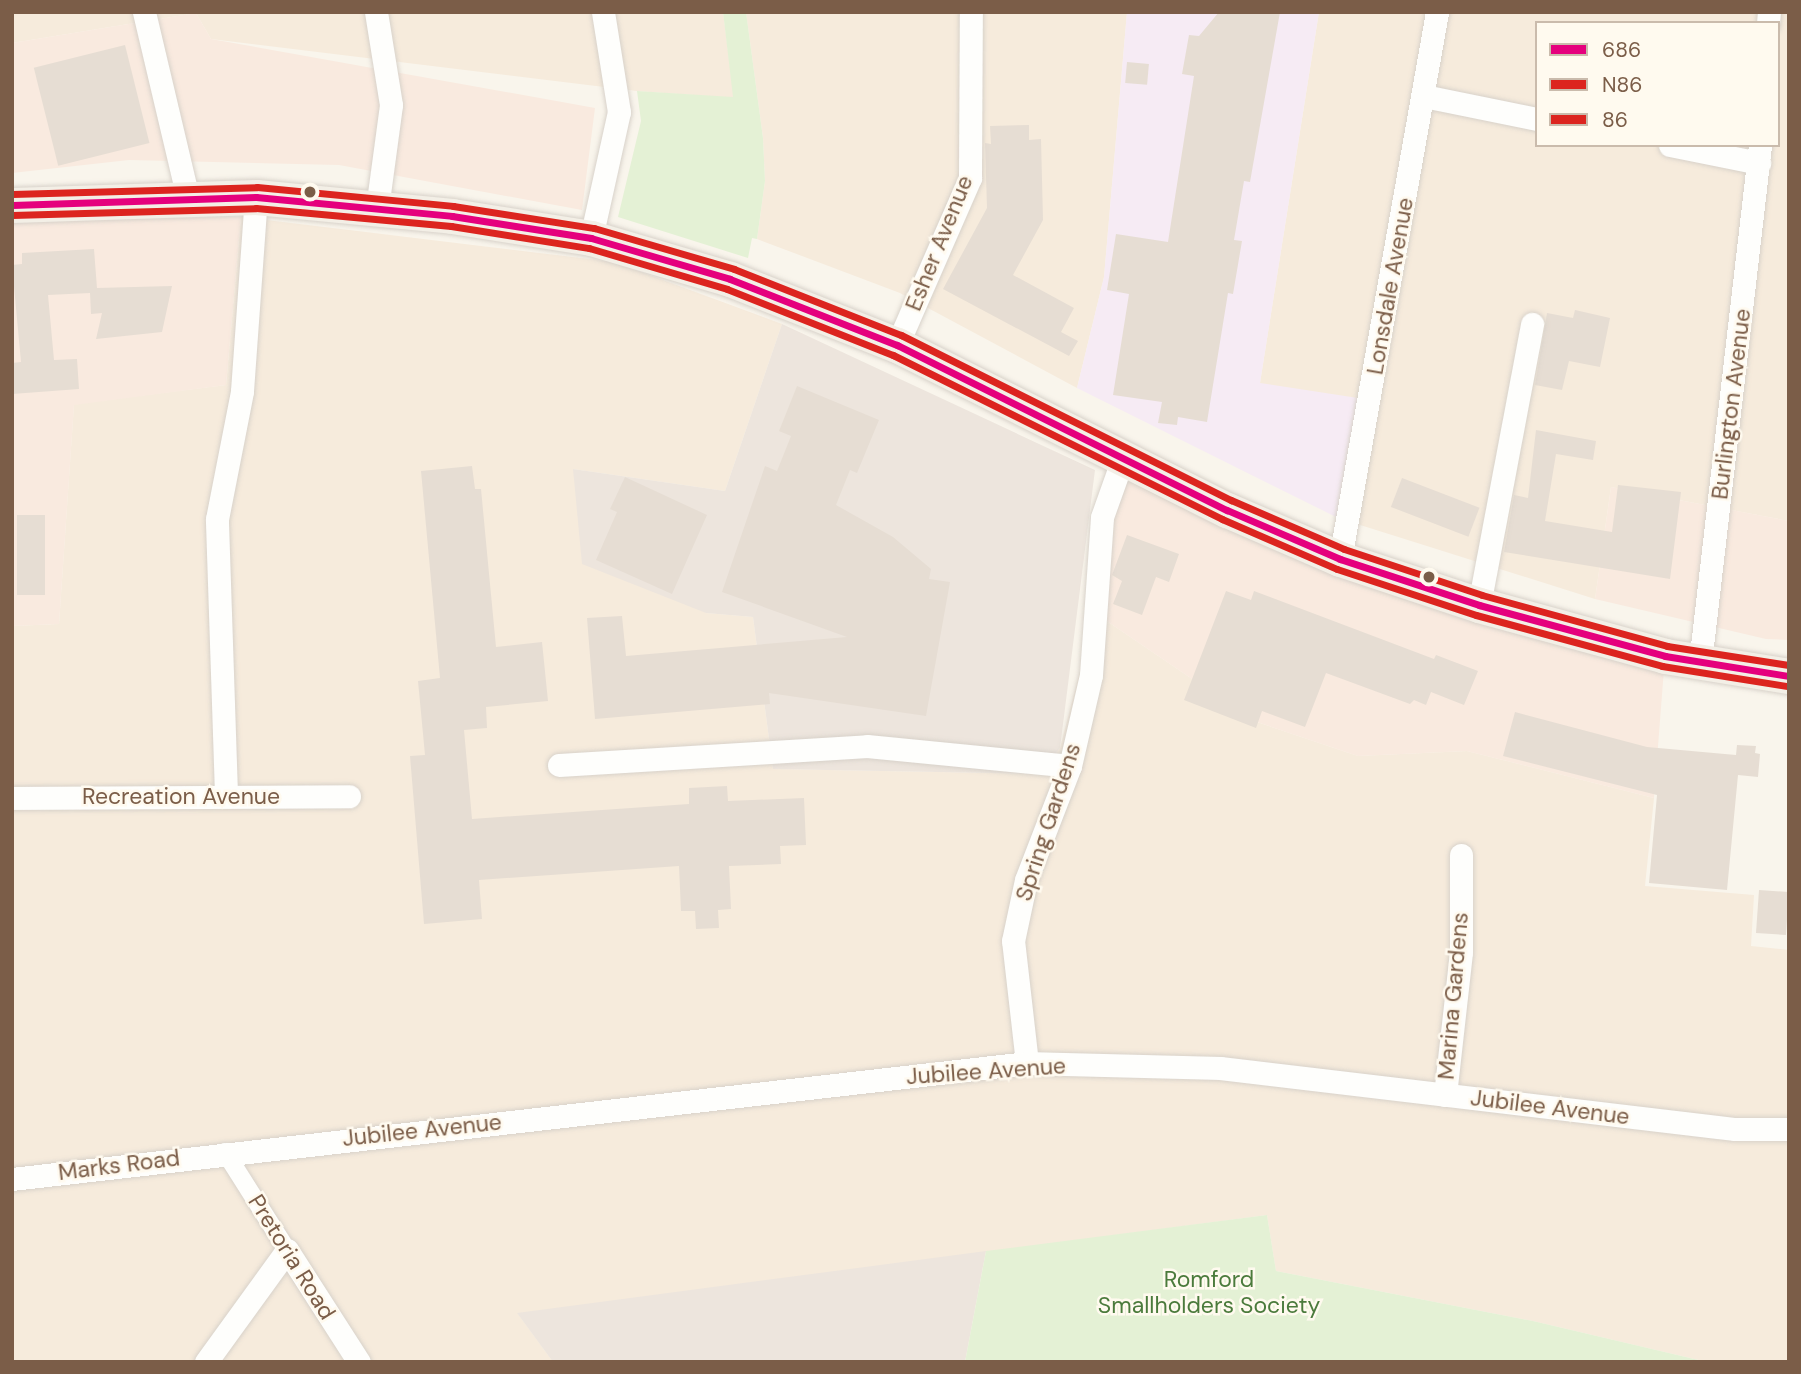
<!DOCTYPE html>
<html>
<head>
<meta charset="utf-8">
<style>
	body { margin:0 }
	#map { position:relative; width:1801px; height:1374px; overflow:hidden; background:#f9f5ec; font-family:"DM Sans",sans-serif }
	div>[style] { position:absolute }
	.residential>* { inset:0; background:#f6ebdc }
	.commercial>* { inset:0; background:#f9eadf }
	.industrial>* { inset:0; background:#ede5dd }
	.education>* { inset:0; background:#f6ebf4 }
	.green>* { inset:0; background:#e4f1d5 }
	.building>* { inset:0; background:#e6ddd3; transform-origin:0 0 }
	.roads { filter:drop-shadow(0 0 2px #d8d2ca) drop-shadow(0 0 2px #d8d2ca) }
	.pedestrian>* { height:18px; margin:-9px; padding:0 9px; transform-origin:9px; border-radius:9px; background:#fefefc }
	.minor>* { height:23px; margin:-11.5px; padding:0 11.5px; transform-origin:11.5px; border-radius:11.5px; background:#fefefc }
	.primary>* { height:35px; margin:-17.5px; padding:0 17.5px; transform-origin:17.5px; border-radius:17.5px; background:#f3efe6 }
	.bus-1>* { height:7px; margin:-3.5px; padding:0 3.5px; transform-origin:3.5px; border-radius:3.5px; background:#e5007d }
	.bus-2>* { height:7px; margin:-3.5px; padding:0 3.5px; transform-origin:3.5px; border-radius:3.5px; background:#dc241f }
	.bus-3>* { height:7px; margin:-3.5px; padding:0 3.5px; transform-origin:3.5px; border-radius:3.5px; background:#dc241f }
	.dots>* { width:19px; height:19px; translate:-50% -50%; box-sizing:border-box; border:4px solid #fffaef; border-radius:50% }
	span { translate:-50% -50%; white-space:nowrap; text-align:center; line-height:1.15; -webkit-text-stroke:5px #fffaef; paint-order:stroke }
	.street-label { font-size:23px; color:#7b5d48 }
	.park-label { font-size:23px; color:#4b7b3c }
	.frame { position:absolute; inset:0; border:14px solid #7b5d48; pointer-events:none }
	.legend { position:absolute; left:1535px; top:21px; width:245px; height:126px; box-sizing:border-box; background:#fffaef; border:2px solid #cabbac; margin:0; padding:9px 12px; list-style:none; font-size:21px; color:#7b5d48 }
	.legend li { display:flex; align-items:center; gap:14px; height:35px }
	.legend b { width:35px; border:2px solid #cabbac }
</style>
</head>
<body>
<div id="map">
	<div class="residential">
		<i style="clip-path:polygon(12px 12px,723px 12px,734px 98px,637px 91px,211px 39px,196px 13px,12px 43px)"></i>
		<i style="clip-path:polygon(746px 12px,1127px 12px,1104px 277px,1077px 388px,900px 293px,757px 239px,765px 181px,763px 138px)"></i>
		<i style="clip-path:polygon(evenodd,1319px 12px,1789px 12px,1789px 521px,1611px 487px,1595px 599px,1338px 518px,1260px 383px,1319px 12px,1537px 23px,1778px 23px,1778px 145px,1537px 145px,1537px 23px)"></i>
		<i style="clip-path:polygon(241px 217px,614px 262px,782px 324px,725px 491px,573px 469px,706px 613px,753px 617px,773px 769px,1039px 774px,1060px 748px,1095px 613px,1254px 721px,1358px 756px,1467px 751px,1654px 798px,1645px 886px,1754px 895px,1751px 946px,1789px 950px,1789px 1362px,1707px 1362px,1533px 1321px,1276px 1271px,1267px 1215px,518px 1314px,553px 1362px,12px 1362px,12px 626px,59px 624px,74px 404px,226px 385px)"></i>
	</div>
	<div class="commercial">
		<i style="clip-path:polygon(196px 13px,211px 39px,595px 108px,582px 210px,339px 165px,129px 160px,12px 173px,12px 43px)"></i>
		<i style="clip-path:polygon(241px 217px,226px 385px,74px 405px,59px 624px,12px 626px,12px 221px)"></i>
		<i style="clip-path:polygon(1123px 458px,1171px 481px,1665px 656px,1654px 798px,1467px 751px,1358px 756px,1254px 721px,1095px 613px)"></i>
		<i style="clip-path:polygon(1611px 487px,1789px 521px,1789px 640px,1766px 639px,1595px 599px)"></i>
	</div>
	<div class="industrial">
		<i style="clip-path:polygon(782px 324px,1095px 470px,1060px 748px,1039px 774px,773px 769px,753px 617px,706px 613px,582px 564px,573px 469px,725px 491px)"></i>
		<i style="clip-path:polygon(986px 1251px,965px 1362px,553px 1362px,517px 1313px)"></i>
	</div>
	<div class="education">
		<i style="clip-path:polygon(1127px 12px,1319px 12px,1260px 383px,1358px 398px,1338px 518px,1077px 388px,1104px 277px)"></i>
	</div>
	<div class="green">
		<i style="clip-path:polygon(723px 12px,746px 12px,763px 138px,765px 181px,757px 239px,752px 238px,748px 258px,618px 217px,641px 121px,637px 91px,733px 97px)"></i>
		<i style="clip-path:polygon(1267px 1215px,1276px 1271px,1533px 1321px,1707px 1362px,965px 1362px,986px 1251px)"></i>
	</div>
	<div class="building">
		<i style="clip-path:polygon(1219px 12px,1280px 12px,1250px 182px,1244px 181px,1234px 240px,1242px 241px,1233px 294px,1228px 293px,1207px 422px,1178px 417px,1177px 425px,1158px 423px,1162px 402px,1113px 395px,1129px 294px,1107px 290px,1116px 234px,1168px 242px,1194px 76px,1182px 74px,1189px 35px,1199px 36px)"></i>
		<i style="left:125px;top:45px;width:101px;height:94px;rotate:76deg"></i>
		<i style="left:1127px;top:62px;width:22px;height:21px;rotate:5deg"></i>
		<i style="clip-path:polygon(1029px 125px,1029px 140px,1041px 139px,1043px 220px,1013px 275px,1074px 308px,1061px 332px,1078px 341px,1069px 356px,943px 289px,987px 208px,985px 143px,991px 144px,990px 126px)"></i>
		<i style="clip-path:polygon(94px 249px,97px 288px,172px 286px,162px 332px,96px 339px,102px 313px,91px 314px,90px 293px,48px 295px,54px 360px,77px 359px,79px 389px,12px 394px,12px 363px,21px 362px,12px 265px,22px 264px,22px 253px)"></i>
		<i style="clip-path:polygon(1575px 310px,1610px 318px,1600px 367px,1569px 361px,1562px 390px,1535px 385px,1547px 313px,1573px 318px)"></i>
		<i style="clip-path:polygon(797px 386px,879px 420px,857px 473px,850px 470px,836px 505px,893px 537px,931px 569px,929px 579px,950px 582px,926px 716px,769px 693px,770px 704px,595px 719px,587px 618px,622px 616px,626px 656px,847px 637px,722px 592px,765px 466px,777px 471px,791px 436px,779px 431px)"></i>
		<i style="clip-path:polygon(1536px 430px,1596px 441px,1593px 460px,1556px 454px,1545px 521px,1612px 532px,1618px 485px,1681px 492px,1670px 579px,1504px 552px,1514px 495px,1528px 498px)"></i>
		<i style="clip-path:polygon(472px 466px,475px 489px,481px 489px,496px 647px,542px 642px,548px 701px,486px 707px,487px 728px,464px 730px,472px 819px,689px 804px,689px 788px,727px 786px,728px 801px,804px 798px,806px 845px,780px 846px,781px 864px,729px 866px,731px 909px,718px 910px,719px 928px,696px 929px,695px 911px,681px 911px,679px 866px,479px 880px,482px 919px,424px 924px,410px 756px,425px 755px,418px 681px,440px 678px,421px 471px)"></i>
		<i style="clip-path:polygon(625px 477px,707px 515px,672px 594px,596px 560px,617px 512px,610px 509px)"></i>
		<i style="left:1402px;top:478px;width:83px;height:31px;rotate:21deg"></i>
		<i style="left:17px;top:515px;width:28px;height:80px"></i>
		<i style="clip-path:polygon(1127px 535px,1179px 554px,1169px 582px,1156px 577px,1142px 615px,1113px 604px,1122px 581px,1112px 575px)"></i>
		<i style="clip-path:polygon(1226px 591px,1251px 600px,1254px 591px,1434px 659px,1436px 655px,1478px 671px,1464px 705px,1431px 692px,1426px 705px,1414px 700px,1410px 704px,1326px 673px,1305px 727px,1262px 711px,1256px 728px,1184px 700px)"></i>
		<i style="clip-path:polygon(1515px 712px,1647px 747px,1736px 755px,1737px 745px,1756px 746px,1755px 753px,1760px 754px,1758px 777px,1738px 775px,1727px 890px,1649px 883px,1657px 795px,1503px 756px)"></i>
		<i style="left:1759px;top:890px;width:30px;height:43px;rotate:4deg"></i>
	</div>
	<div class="roads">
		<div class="pedestrian">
			<i style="left:225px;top:1152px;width:116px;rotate:57.7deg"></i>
		</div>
		<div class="minor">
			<i style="left:144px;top:12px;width:191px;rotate:76.7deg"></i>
			<i style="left:376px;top:12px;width:94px;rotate:80.8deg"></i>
			<i style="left:391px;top:105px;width:104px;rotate:97.7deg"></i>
			<i style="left:1768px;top:23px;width:11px;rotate:-85deg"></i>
			<i style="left:1424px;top:96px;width:115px;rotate:11.5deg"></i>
			<i style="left:1670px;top:145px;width:91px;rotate:11.4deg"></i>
			<i style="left:591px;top:238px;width:129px;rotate:-77.5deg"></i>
			<i style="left:619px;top:112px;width:101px;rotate:-99.1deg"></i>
			<i style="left:897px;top:345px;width:182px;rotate:-66.4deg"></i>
			<i style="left:970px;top:178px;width:166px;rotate:-89.7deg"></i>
			<i style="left:1340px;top:559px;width:556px;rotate:-79.94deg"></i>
			<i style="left:1479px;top:605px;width:286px;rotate:-79.3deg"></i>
			<i style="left:1700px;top:663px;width:521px;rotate:-83.39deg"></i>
			<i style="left:559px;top:765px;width:309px;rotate:-3.5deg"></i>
			<i style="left:867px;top:746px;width:204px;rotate:5.6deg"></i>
			<i style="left:226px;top:794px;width:275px;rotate:-91.9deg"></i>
			<i style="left:217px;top:519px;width:130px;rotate:-78.9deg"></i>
			<i style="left:242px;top:391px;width:195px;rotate:-85.9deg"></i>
			<i style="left:12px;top:798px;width:337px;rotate:-0.3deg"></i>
			<i style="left:1027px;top:1063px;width:123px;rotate:-96.5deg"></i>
			<i style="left:1013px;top:941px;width:62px;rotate:-78deg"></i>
			<i style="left:1026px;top:880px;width:122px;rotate:-68.9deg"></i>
			<i style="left:1070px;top:766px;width:93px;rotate:-77deg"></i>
			<i style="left:1091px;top:675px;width:158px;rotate:-86deg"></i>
			<i style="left:1102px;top:517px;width:63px;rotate:-70.4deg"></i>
			<i style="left:1445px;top:1095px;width:144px;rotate:-83.6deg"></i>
			<i style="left:1461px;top:952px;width:97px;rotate:-90deg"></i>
			<i style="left:12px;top:1179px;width:1022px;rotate:-6.52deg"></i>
			<i style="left:1027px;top:1063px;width:193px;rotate:1.5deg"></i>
			<i style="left:1220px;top:1068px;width:519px;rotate:6.76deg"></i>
			<i style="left:1735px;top:1129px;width:54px"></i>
			<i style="left:206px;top:1362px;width:138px;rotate:-54.1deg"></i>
			<i style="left:287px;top:1250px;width:133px;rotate:57.3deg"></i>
		</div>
		<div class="primary">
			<i style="left:12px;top:205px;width:244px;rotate:-1.9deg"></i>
			<i style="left:256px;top:197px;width:197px;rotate:5.5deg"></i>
			<i style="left:452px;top:216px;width:141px;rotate:9deg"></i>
			<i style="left:591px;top:238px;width:145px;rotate:16.4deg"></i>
			<i style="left:730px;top:279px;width:180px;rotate:21.6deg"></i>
			<i style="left:897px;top:345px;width:369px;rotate:26.6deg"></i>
			<i style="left:1227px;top:510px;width:123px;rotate:23.4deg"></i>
			<i style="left:1340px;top:559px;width:146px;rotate:18.3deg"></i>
			<i style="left:1479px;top:605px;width:193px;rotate:15.3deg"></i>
			<i style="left:1665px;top:656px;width:126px;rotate:9.2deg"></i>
		</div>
	</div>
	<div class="bus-1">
		<i style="left:12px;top:205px;width:244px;rotate:-1.9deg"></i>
		<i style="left:256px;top:197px;width:197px;rotate:5.5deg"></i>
		<i style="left:452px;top:216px;width:141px;rotate:9deg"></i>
		<i style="left:591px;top:238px;width:145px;rotate:16.4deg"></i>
		<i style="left:730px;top:279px;width:180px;rotate:21.6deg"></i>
		<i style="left:897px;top:345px;width:369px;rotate:26.6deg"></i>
		<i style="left:1227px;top:510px;width:123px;rotate:23.4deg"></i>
		<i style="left:1340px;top:559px;width:146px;rotate:18.3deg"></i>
		<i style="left:1479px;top:605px;width:193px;rotate:15.3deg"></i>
		<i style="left:1665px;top:656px;width:126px;rotate:9.2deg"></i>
	</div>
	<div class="bus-2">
		<i style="left:12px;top:215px;width:244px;rotate:-1.6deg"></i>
		<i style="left:256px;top:208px;width:196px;rotate:5.3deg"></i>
		<i style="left:451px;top:226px;width:140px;rotate:9.1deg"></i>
		<i style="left:589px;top:248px;width:144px;rotate:16.5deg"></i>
		<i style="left:727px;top:289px;width:179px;rotate:21.7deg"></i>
		<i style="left:893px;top:355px;width:368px;rotate:26.5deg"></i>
		<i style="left:1222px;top:519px;width:125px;rotate:23.5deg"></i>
		<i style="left:1337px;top:569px;width:146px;rotate:18.3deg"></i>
		<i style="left:1476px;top:615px;width:193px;rotate:15.3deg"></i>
		<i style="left:1662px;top:666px;width:127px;rotate:9.1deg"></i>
	</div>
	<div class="bus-3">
		<i style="left:12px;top:194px;width:245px;rotate:-1.6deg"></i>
		<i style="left:257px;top:187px;width:197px;rotate:5.5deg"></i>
		<i style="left:453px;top:206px;width:143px;rotate:8.9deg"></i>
		<i style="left:594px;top:228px;width:146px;rotate:16.3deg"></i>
		<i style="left:734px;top:269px;width:180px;rotate:21.6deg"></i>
		<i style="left:901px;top:335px;width:369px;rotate:26.6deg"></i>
		<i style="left:1231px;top:500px;width:123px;rotate:23.4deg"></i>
		<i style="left:1344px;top:549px;width:145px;rotate:18.4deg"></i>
		<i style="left:1482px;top:595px;width:192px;rotate:15.4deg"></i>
		<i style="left:1667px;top:646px;width:123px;rotate:8.9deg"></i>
	</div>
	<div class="dots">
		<i style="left:310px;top:192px;background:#7b5d48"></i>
		<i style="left:1429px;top:577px;background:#7b5d48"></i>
	</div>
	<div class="street-label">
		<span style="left:939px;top:243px;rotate:-68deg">Esher Avenue</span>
		<span style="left:1390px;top:286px;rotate:-80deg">Lonsdale Avenue</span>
		<span style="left:1731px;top:404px;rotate:-83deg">Burlington Avenue</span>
		<span style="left:181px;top:796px">Recreation Avenue</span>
		<span style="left:1048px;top:822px;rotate:-72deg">Spring Gardens</span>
		<span style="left:1453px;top:996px;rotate:-85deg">Marina Gardens</span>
		<span style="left:986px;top:1071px;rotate:-4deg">Jubilee Avenue</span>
		<span style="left:1550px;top:1107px;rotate:7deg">Jubilee Avenue</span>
		<span style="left:422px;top:1130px;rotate:-6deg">Jubilee Avenue</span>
		<span style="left:119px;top:1165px;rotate:-7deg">Marks Road</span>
		<span style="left:292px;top:1257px;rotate:58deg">Pretoria Road</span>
	</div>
	<div class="park-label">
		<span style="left:1209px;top:1292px">Romford<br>Smallholders Society</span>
	</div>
	<div class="frame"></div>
	<ul class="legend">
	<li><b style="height:9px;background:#e5007d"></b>686</li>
	<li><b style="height:9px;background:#dc241f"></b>N86</li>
	<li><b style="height:9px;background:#dc241f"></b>86</li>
	</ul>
</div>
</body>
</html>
